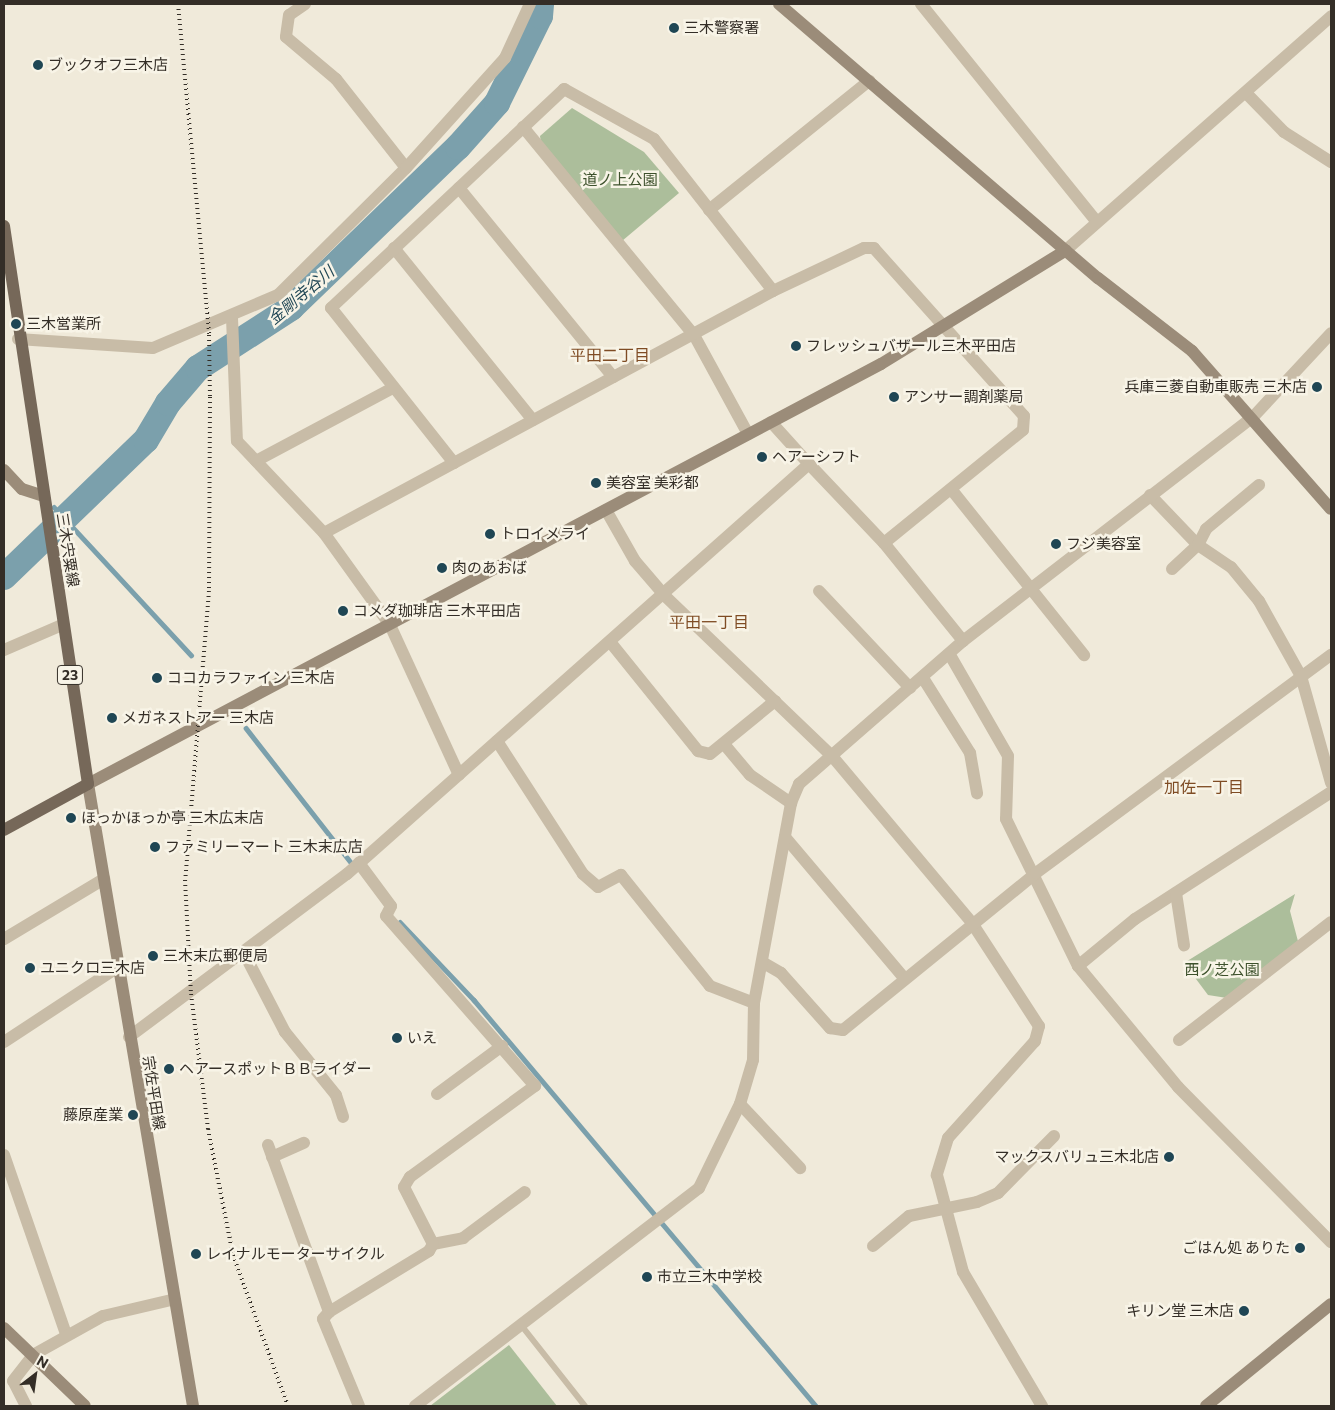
<!DOCTYPE html>
<html>
<head>
<meta charset="utf-8">
<style>
	body { margin:0 }
	#map { position:relative; width:1335px; height:1410px; overflow:hidden; background:#f0eada; font-family:Commissioner,"Noto Sans JP",sans-serif }
	div>[style] { position:absolute }
	.green>* { inset:0; background:#acbe9b }
	.stream>* { height:4.5px; margin:-2.25px; padding:0 2.25px; transform-origin:2.25px; border-radius:2.25px; background:#7ba0ac }
	.river>* { height:26px; margin:-13px; padding:0 13px; transform-origin:13px; border-radius:13px; background:#7ba0ac }
	.lane>* { height:6px; margin:-3px; padding:0 3px; transform-origin:3px; border-radius:3px; background:#c8bca7 }
	.street>* { height:12px; margin:-6px; padding:0 6px; transform-origin:6px; border-radius:6px; background:#c8bca7 }
	.secondary>* { height:12px; margin:-6px; padding:0 6px; transform-origin:6px; border-radius:6px; background:#9b8c79 }
	.primary>* { height:12px; margin:-6px; padding:0 6px; transform-origin:6px; border-radius:6px; background:#766859 }
	.rail>* { height:4px; margin-top:-2px; transform-origin:0; background:repeating-linear-gradient(90deg,#342e27 0 1px,transparent 0 5px) }
	.dots>* { width:14px; height:14px; translate:-50% -50%; box-sizing:border-box; border:2px solid #f8f4e7; border-radius:50% }
	span { translate:-50% -50%; white-space:nowrap; text-align:center; line-height:1.15; -webkit-text-stroke:5px #f8f4e7; paint-order:stroke }
	.shield-label span { padding:1px 4px; background:#f8f4e7; border:1px solid; border-radius:4px; -webkit-text-stroke-width:0 }
	.shield-label { font-size:14px; color:#342e27; font-weight:700 }
	.poi-label { font-size:15px; color:#342e27 }
	.left { translate:0 -50%; text-align:left }
	.right { translate:-100% -50%; text-align:right }
	.park-label { font-size:15px; color:#3d512c }
	.street-label { font-size:15px; color:#342e27 }
	.water-label { font-size:16px; color:#1f4654; font-style:italic }
	.neighbourhood-label { font-size:16px; color:#7f4c24 }
	.frame { position:absolute; inset:0; border:5px solid #342e27; pointer-events:none }
	.north { position:absolute; left:10px; top:1350px; width:50px; height:50px; -webkit-text-stroke:4px #f8f4e7; paint-order:stroke; rotate:30deg; font-size:14px; font-weight:700; line-height:20px; text-align:center; color:#342e27 }
	.north::after { content:''; display:block; margin:auto; width:18px; height:22px; background:#342e27; clip-path:polygon(50% 0,100% 100%,50% 72%,0 100%) }
</style>
</head>
<body>
<div id="map">
	<div class="green">
		<i style="clip-path:polygon(572px 108px,644px 152px,679px 193px,622px 241px,541px 143px,540px 136px)"></i>
		<i style="clip-path:polygon(1295px 894px,1290px 911px,1299px 945px,1227px 998px,1208px 995px,1184px 963px)"></i>
		<i style="clip-path:polygon(509px 1345px,557px 1406px,430px 1406px)"></i>
	</div>
	<div class="stream">
		<i style="left:54px;top:507px;width:202px;rotate:47.2deg"></i>
		<i style="left:246px;top:728px;width:175px;rotate:52deg"></i>
		<i style="left:400px;top:922px;width:108px;rotate:46.5deg"></i>
		<i style="left:474px;top:1000px;width:531px;rotate:49.89deg"></i>
	</div>
	<div class="river">
		<i style="left:4px;top:577px;width:197px;rotate:-44deg"></i>
		<i style="left:146px;top:440px;width:43px;rotate:-59.3deg"></i>
		<i style="left:168px;top:403px;width:46px;rotate:-49.4deg"></i>
		<i style="left:198px;top:368px;width:111px;rotate:-32.8deg"></i>
		<i style="left:291px;top:308px;width:232px;rotate:-44deg"></i>
		<i style="left:458px;top:147px;width:59px;rotate:-48.4deg"></i>
		<i style="left:497px;top:103px;width:97px;rotate:-63.7deg"></i>
		<i style="left:540px;top:16px;width:12px;rotate:-85deg"></i>
	</div>
	<div class="lane">
		<i style="left:521px;top:1325px;width:103px;rotate:51.7deg"></i>
	</div>
	<div class="street">
		<i style="left:305px;top:4px;width:19px;rotate:145deg"></i>
		<i style="left:289px;top:15px;width:22px;rotate:98deg"></i>
		<i style="left:286px;top:37px;width:65px;rotate:40deg"></i>
		<i style="left:336px;top:79px;width:113px;rotate:51.8deg"></i>
		<i style="left:921px;top:4px;width:279px;rotate:51.1deg"></i>
		<i style="left:1247px;top:94px;width:53px;rotate:45.8deg"></i>
		<i style="left:1284px;top:132px;width:56px;rotate:32.6deg"></i>
		<i style="left:523px;top:127px;width:269px;rotate:50.6deg"></i>
		<i style="left:694px;top:335px;width:113px;rotate:61.4deg"></i>
		<i style="left:459px;top:188px;width:244px;rotate:50.8deg"></i>
		<i style="left:709px;top:210px;width:206px;rotate:-38.9deg"></i>
		<i style="left:394px;top:248px;width:221px;rotate:51.1deg"></i>
		<i style="left:1066px;top:250px;width:354px;rotate:-41.4deg"></i>
		<i style="left:232px;top:318px;width:123px;rotate:87.7deg"></i>
		<i style="left:237px;top:441px;width:127px;rotate:46.6deg"></i>
		<i style="left:324px;top:533px;width:113px;rotate:54.3deg"></i>
		<i style="left:390px;top:625px;width:165px;rotate:65.3deg"></i>
		<i style="left:18px;top:339px;width:135px;rotate:3.8deg"></i>
		<i style="left:153px;top:348px;width:136px;rotate:-23deg"></i>
		<i style="left:278px;top:295px;width:180px;rotate:-44.8deg"></i>
		<i style="left:406px;top:168px;width:148px;rotate:-48deg"></i>
		<i style="left:505px;top:58px;width:60px;rotate:-65.2deg"></i>
		<i style="left:771px;top:422px;width:57px;rotate:47.9deg"></i>
		<i style="left:256px;top:461px;width:155px;rotate:-28.1deg"></i>
		<i style="left:454px;top:463px;width:198px;rotate:-128.4deg"></i>
		<i style="left:331px;top:308px;width:320px;rotate:-43.2deg"></i>
		<i style="left:564px;top:89px;width:103px;rotate:29.1deg"></i>
		<i style="left:654px;top:139px;width:193px;rotate:51.9deg"></i>
		<i style="left:951px;top:489px;width:213px;rotate:51.3deg"></i>
		<i style="left:1150px;top:495px;width:69px;rotate:46.2deg"></i>
		<i style="left:1198px;top:545px;width:40px;rotate:34deg"></i>
		<i style="left:1231px;top:567px;width:44px;rotate:50.5deg"></i>
		<i style="left:1259px;top:601px;width:86px;rotate:60.8deg"></i>
		<i style="left:1301px;top:676px;width:111px;rotate:74.3deg"></i>
		<i style="left:606px;top:510px;width:59px;rotate:60.4deg"></i>
		<i style="left:635px;top:561px;width:46px;rotate:49.4deg"></i>
		<i style="left:665px;top:596px;width:231px;rotate:43.8deg"></i>
		<i style="left:832px;top:756px;width:218px;rotate:50deg"></i>
		<i style="left:972px;top:923px;width:123px;rotate:57deg"></i>
		<i style="left:1039px;top:1026px;width:16px;rotate:105deg"></i>
		<i style="left:1035px;top:1041px;width:130px;rotate:131.9deg"></i>
		<i style="left:948px;top:1138px;width:39px;rotate:107deg"></i>
		<i style="left:937px;top:1175px;width:100px;rotate:75deg"></i>
		<i style="left:963px;top:1272px;width:156px;rotate:59.5deg"></i>
		<i style="left:884px;top:543px;width:126px;rotate:51.1deg"></i>
		<i style="left:1172px;top:569px;width:35px;rotate:-43deg"></i>
		<i style="left:1198px;top:545px;width:18px;rotate:-63deg"></i>
		<i style="left:1206px;top:529px;width:69px;rotate:-39.7deg"></i>
		<i style="left:819px;top:591px;width:133px;rotate:46.8deg"></i>
		<i style="left:611px;top:643px;width:139px;rotate:51.1deg"></i>
		<i style="left:698px;top:751px;width:12px;rotate:14deg"></i>
		<i style="left:710px;top:754px;width:84px;rotate:-39.2deg"></i>
		<i style="left:4px;top:650px;width:63px;rotate:-23.3deg"></i>
		<i style="left:950px;top:655px;width:116px;rotate:60.1deg"></i>
		<i style="left:1008px;top:756px;width:63px;rotate:91.8deg"></i>
		<i style="left:1006px;top:819px;width:164px;rotate:63.9deg"></i>
		<i style="left:1078px;top:966px;width:74px;rotate:-39.5deg"></i>
		<i style="left:1135px;top:919px;width:234px;rotate:-32.9deg"></i>
		<i style="left:923px;top:678px;width:89px;rotate:57.9deg"></i>
		<i style="left:970px;top:753px;width:41px;rotate:80.1deg"></i>
		<i style="left:497px;top:741px;width:158px;rotate:57.1deg"></i>
		<i style="left:583px;top:874px;width:20px;rotate:41deg"></i>
		<i style="left:598px;top:887px;width:26px;rotate:-28deg"></i>
		<i style="left:621px;top:875px;width:142px;rotate:51.3deg"></i>
		<i style="left:710px;top:986px;width:47px;rotate:21.1deg"></i>
		<i style="left:724px;top:744px;width:40px;rotate:50deg"></i>
		<i style="left:750px;top:775px;width:50px;rotate:34.3deg"></i>
		<i style="left:785px;top:837px;width:185px;rotate:49.8deg"></i>
		<i style="left:1176px;top:893px;width:53px;rotate:81.3deg"></i>
		<i style="left:4px;top:939px;width:117px;rotate:-31deg"></i>
		<i style="left:244px;top:953px;width:89px;rotate:62.6deg"></i>
		<i style="left:285px;top:1032px;width:81px;rotate:51deg"></i>
		<i style="left:336px;top:1095px;width:23px;rotate:72deg"></i>
		<i style="left:762px;top:962px;width:22px;rotate:30deg"></i>
		<i style="left:781px;top:973px;width:74px;rotate:48.3deg"></i>
		<i style="left:830px;top:1028px;width:13px;rotate:9deg"></i>
		<i style="left:843px;top:1030px;width:249px;rotate:-39.1deg"></i>
		<i style="left:1036px;top:873px;width:367px;rotate:-36.5deg"></i>
		<i style="left:1078px;top:966px;width:157px;rotate:50.4deg"></i>
		<i style="left:1178px;top:1087px;width:218px;rotate:45.4deg"></i>
		<i style="left:129px;top:1037px;width:272px;rotate:-36.8deg"></i>
		<i style="left:347px;top:874px;width:618px;rotate:-41.59deg"></i>
		<i style="left:809px;top:464px;width:109px;rotate:46.5deg"></i>
		<i style="left:884px;top:543px;width:179px;rotate:-39.1deg"></i>
		<i style="left:1023px;top:430px;width:14px;rotate:-86deg"></i>
		<i style="left:1024px;top:416px;width:225px;rotate:-131.8deg"></i>
		<i style="left:874px;top:248px;width:10px;rotate:180deg"></i>
		<i style="left:864px;top:248px;width:101px;rotate:154.7deg"></i>
		<i style="left:773px;top:291px;width:510px;rotate:151.68deg"></i>
		<i style="left:1179px;top:1040px;width:192px;rotate:-37.8deg"></i>
		<i style="left:4px;top:1042px;width:136px;rotate:-33.3deg"></i>
		<i style="left:437px;top:1094px;width:81px;rotate:-36.4deg"></i>
		<i style="left:740px;top:1104px;width:88px;rotate:46.8deg"></i>
		<i style="left:268px;top:1145px;width:178px;rotate:69.9deg"></i>
		<i style="left:329px;top:1312px;width:9px;rotate:131deg"></i>
		<i style="left:323px;top:1319px;width:94px;rotate:67.5deg"></i>
		<i style="left:4px;top:1155px;width:189px;rotate:70.9deg"></i>
		<i style="left:272px;top:1157px;width:35px;rotate:-24deg"></i>
		<i style="left:433px;top:1244px;width:31px;rotate:-11deg"></i>
		<i style="left:463px;top:1238px;width:77px;rotate:-36.6deg"></i>
		<i style="left:873px;top:1246px;width:47px;rotate:-39.8deg"></i>
		<i style="left:909px;top:1216px;width:69px;rotate:-11.6deg"></i>
		<i style="left:977px;top:1202px;width:23px;rotate:-23deg"></i>
		<i style="left:998px;top:1193px;width:80px;rotate:-45.5deg"></i>
		<i style="left:329px;top:1312px;width:117px;rotate:-31.4deg"></i>
		<i style="left:429px;top:1251px;width:8px;rotate:-60deg"></i>
		<i style="left:433px;top:1244px;width:64px;rotate:-117deg"></i>
		<i style="left:404px;top:1187px;width:12px;rotate:-59deg"></i>
		<i style="left:410px;top:1177px;width:155px;rotate:-36.1deg"></i>
		<i style="left:535px;top:1086px;width:226px;rotate:-131.2deg"></i>
		<i style="left:386px;top:916px;width:11px;rotate:-63deg"></i>
		<i style="left:391px;top:906px;width:54px;rotate:-126.7deg"></i>
		<i style="left:26px;top:1406px;width:28px;rotate:-117deg"></i>
		<i style="left:13px;top:1381px;width:33px;rotate:-52deg"></i>
		<i style="left:33px;top:1355px;width:80px;rotate:-29.1deg"></i>
		<i style="left:103px;top:1316px;width:70px;rotate:-13.2deg"></i>
		<i style="left:415px;top:1406px;width:358px;rotate:-37.5deg"></i>
		<i style="left:699px;top:1188px;width:93px;rotate:-64deg"></i>
		<i style="left:740px;top:1104px;width:46px;rotate:-73.5deg"></i>
		<i style="left:753px;top:1060px;width:57px;rotate:-89deg"></i>
		<i style="left:754px;top:1003px;width:203px;rotate:-79.5deg"></i>
		<i style="left:791px;top:803px;width:21px;rotate:-67deg"></i>
		<i style="left:799px;top:784px;width:218px;rotate:-41.1deg"></i>
		<i style="left:963px;top:641px;width:368px;rotate:-37.7deg"></i>
		<i style="left:1254px;top:416px;width:113px;rotate:-47.1deg"></i>
	</div>
	<div class="secondary">
		<i style="left:779px;top:4px;width:421px;rotate:40.7deg"></i>
		<i style="left:1098px;top:278px;width:119px;rotate:37.8deg"></i>
		<i style="left:1192px;top:351px;width:210px;rotate:48.7deg"></i>
		<i style="left:4px;top:470px;width:26px;rotate:47deg"></i>
		<i style="left:22px;top:489px;width:22px;rotate:18deg"></i>
		<i style="left:4px;top:1328px;width:112px;rotate:43.9deg"></i>
		<i style="left:193px;top:1406px;width:631px;rotate:-99.58deg"></i>
		<i style="left:88px;top:784px;width:897px;rotate:-27.91deg"></i>
		<i style="left:881px;top:364px;width:217px;rotate:-31.6deg"></i>
		<i style="left:1206px;top:1406px;width:161px;rotate:-39.2deg"></i>
	</div>
	<div class="primary">
		<i style="left:4px;top:226px;width:564px;rotate:81.44deg"></i>
		<i style="left:88px;top:784px;width:96px;rotate:151.3deg"></i>
	</div>
	<div class="rail">
		<i style="left:178px;top:4px;width:332px;rotate:84.6deg"></i>
		<i style="left:209px;top:335px;width:62px;rotate:89.1deg"></i>
		<i style="left:210px;top:397px;width:194px;rotate:90.3deg"></i>
		<i style="left:209px;top:591px;width:290px;rotate:94.7deg"></i>
		<i style="left:185px;top:880px;width:114px;rotate:87deg"></i>
		<i style="left:191px;top:994px;width:136px;rotate:82.8deg"></i>
		<i style="left:208px;top:1129px;width:128px;rotate:78.8deg"></i>
		<i style="left:233px;top:1255px;width:161px;rotate:70deg"></i>
	</div>
	<div class="dots">
		<i style="left:674px;top:28px;background:#1f4654"></i>
		<i style="left:38px;top:65px;background:#1f4654"></i>
		<i style="left:16px;top:324px;background:#1f4654"></i>
		<i style="left:796px;top:346px;background:#1f4654"></i>
		<i style="left:1317px;top:387px;background:#1f4654"></i>
		<i style="left:894px;top:397px;background:#1f4654"></i>
		<i style="left:762px;top:457px;background:#1f4654"></i>
		<i style="left:596px;top:483px;background:#1f4654"></i>
		<i style="left:490px;top:534px;background:#1f4654"></i>
		<i style="left:1056px;top:544px;background:#1f4654"></i>
		<i style="left:442px;top:568px;background:#1f4654"></i>
		<i style="left:343px;top:611px;background:#1f4654"></i>
		<i style="left:157px;top:678px;background:#1f4654"></i>
		<i style="left:112px;top:718px;background:#1f4654"></i>
		<i style="left:71px;top:818px;background:#1f4654"></i>
		<i style="left:155px;top:847px;background:#1f4654"></i>
		<i style="left:153px;top:956px;background:#1f4654"></i>
		<i style="left:30px;top:968px;background:#1f4654"></i>
		<i style="left:397px;top:1038px;background:#1f4654"></i>
		<i style="left:169px;top:1069px;background:#1f4654"></i>
		<i style="left:133px;top:1115px;background:#1f4654"></i>
		<i style="left:1169px;top:1157px;background:#1f4654"></i>
		<i style="left:1300px;top:1248px;background:#1f4654"></i>
		<i style="left:196px;top:1254px;background:#1f4654"></i>
		<i style="left:647px;top:1277px;background:#1f4654"></i>
		<i style="left:1244px;top:1311px;background:#1f4654"></i>
	</div>
	<div class="shield-label">
		<span style="left:70px;top:675px">23</span>
	</div>
	<div class="poi-label">
		<span class="left" style="left:684px;top:28px">三木警察署</span>
		<span class="left" style="left:48px;top:65px">ブックオフ三木店</span>
		<span class="left" style="left:26px;top:324px">三木営業所</span>
		<span class="left" style="left:806px;top:346px">フレッシュバザール三木平田店</span>
		<span class="right" style="left:1307px;top:387px">兵庫三菱自動車販売 三木店</span>
		<span class="left" style="left:904px;top:397px">アンサー調剤薬局</span>
		<span class="left" style="left:772px;top:457px">ヘアーシフト</span>
		<span class="left" style="left:606px;top:483px">美容室 美彩都</span>
		<span class="left" style="left:500px;top:534px">トロイメライ</span>
		<span class="left" style="left:1066px;top:544px">フジ美容室</span>
		<span class="left" style="left:452px;top:568px">肉のあおば</span>
		<span class="left" style="left:353px;top:611px">コメダ珈琲店 三木平田店</span>
		<span class="left" style="left:167px;top:678px">ココカラファイン 三木店</span>
		<span class="left" style="left:122px;top:718px">メガネストアー 三木店</span>
		<span class="left" style="left:81px;top:818px">ほっかほっか亭 三木広末店</span>
		<span class="left" style="left:165px;top:847px">ファミリーマート 三木末広店</span>
		<span class="left" style="left:163px;top:956px">三木末広郵便局</span>
		<span class="left" style="left:40px;top:968px">ユニクロ三木店</span>
		<span class="left" style="left:407px;top:1038px">いえ</span>
		<span class="left" style="left:179px;top:1069px">ヘアースポットＢＢライダー</span>
		<span class="right" style="left:123px;top:1115px">藤原産業</span>
		<span class="right" style="left:1159px;top:1157px">マックスバリュ三木北店</span>
		<span class="right" style="left:1290px;top:1248px">ごはん処 ありた</span>
		<span class="left" style="left:206px;top:1254px">レイナルモーターサイクル</span>
		<span class="left" style="left:657px;top:1277px">市立三木中学校</span>
		<span class="right" style="left:1234px;top:1311px">キリン堂 三木店</span>
	</div>
	<div class="park-label">
		<span style="left:620px;top:180px">道ノ上公園</span>
		<span style="left:1222px;top:970px">西ノ芝公園</span>
	</div>
	<div class="street-label">
		<span style="left:68px;top:550px;rotate:81deg">三木宍粟線</span>
		<span style="left:154px;top:1093px;rotate:81deg">宗佐平田線</span>
	</div>
	<div class="water-label">
		<span style="left:301px;top:295px;rotate:-40deg">金剛寺谷川</span>
	</div>
	<div class="neighbourhood-label">
		<span style="left:610px;top:355px">平田二丁目</span>
		<span style="left:709px;top:622px">平田一丁目</span>
		<span style="left:1204px;top:787px">加佐一丁目</span>
	</div>
	<div class="frame"></div>
	<div class="north">N</div>
</div>
</body>
</html>
